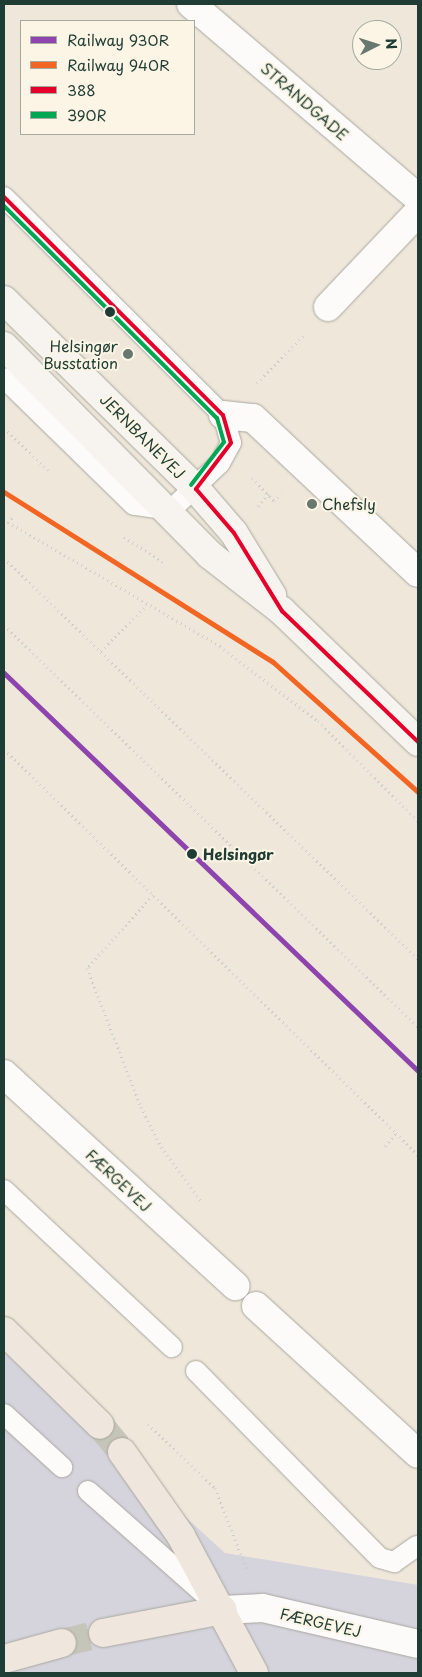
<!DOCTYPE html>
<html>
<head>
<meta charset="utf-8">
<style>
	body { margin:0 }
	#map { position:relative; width:422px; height:1677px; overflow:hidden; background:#efe7da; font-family:"Playpen Sans",sans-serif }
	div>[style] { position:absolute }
	.industrial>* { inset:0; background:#d5d3dc }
	.primary-tunnel>* { height:28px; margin-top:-14px; transform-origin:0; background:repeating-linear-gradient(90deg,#c5c5b9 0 28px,transparent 0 42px) }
	.path>* { height:3px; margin-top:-1.5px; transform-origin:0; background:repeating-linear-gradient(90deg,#cccdc9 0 1px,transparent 0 5px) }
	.roads { filter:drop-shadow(0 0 1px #a9a8a0) drop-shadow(0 0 1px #a9a8a0) }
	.service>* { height:20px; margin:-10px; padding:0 10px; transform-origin:10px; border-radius:10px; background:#fdfbf9 }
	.pedestrian>* { height:28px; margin:-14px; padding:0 14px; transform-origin:14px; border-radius:14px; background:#fdfbf9 }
	.tertiary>* { height:28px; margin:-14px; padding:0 14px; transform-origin:14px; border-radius:14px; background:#fdfbf9 }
	.secondary>* { height:28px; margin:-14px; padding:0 14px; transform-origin:14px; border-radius:14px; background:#f7f3ef }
	.primary>* { height:28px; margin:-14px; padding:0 14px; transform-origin:14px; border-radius:14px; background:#efe6de }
	.bus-1>* { height:4px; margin:-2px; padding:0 2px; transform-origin:2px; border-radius:2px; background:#e4002b }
	.bus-2>* { height:4px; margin:-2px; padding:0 2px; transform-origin:2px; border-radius:2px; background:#00a651 }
	.rail-1>* { height:5px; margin:-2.5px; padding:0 2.5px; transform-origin:2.5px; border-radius:2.5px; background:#8e44ad }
	.rail-2>* { height:5px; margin:-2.5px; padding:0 2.5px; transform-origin:2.5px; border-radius:2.5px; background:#f26522 }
	.dots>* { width:14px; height:14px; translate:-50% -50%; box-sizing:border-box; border:2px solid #fcf5e5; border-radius:50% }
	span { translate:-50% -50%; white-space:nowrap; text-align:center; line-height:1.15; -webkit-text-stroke:4px #fcf5e5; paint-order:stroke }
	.street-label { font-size:15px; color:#1f3d34 }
	.poi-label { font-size:15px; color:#1f3d34 }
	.right { translate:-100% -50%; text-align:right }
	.left { translate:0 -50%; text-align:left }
	.stop-label { font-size:15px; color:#1f3d34; font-weight:700 }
	.frame { position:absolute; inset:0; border:5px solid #1f3d34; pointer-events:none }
	.legend { position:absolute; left:20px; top:20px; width:175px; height:115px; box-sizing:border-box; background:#fcf5e5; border:1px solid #a4ab9e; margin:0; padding:6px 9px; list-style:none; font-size:15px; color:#1f3d34 }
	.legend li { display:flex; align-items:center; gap:10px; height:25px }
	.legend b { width:25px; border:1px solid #a4ab9e }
	.north { position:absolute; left:352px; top:20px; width:50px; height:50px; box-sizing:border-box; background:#fcf5e5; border:1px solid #a4ab9e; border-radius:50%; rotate:85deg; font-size:14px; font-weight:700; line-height:20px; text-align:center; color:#1f3d34 }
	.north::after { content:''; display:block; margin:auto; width:18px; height:22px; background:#68786e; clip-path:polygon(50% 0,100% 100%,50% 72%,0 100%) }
</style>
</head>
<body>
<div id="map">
	<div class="industrial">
		<i style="clip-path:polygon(4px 1352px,225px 1553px,418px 1585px,418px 1673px,4px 1673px)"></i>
	</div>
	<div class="primary-tunnel">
		<i style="left:100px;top:1425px;width:35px;rotate:51deg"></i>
		<i style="left:62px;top:1643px;width:42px;rotate:-13.7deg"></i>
	</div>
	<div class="path">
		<i style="left:257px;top:383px;width:69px;rotate:-45.6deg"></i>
		<i style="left:4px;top:428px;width:64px;rotate:43.7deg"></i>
		<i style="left:252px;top:478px;width:32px;rotate:46deg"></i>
		<i style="left:274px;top:501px;width:10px;rotate:-45deg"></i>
		<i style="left:258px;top:506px;width:16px;rotate:-50deg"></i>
		<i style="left:8px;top:522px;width:246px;rotate:30.3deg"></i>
		<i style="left:220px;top:646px;width:123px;rotate:37.4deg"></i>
		<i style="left:318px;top:721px;width:141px;rotate:45deg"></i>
		<i style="left:4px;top:526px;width:14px;rotate:-45deg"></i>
		<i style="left:124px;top:537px;width:46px;rotate:32.7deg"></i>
		<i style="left:4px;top:558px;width:576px;rotate:44.09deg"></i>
		<i style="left:4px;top:625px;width:577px;rotate:44.16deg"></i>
		<i style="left:101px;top:651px;width:65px;rotate:-45deg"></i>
		<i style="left:4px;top:749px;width:549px;rotate:44.41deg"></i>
		<i style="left:153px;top:895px;width:98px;rotate:132.1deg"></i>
		<i style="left:87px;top:968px;width:149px;rotate:68.8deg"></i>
		<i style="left:141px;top:1107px;width:45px;rotate:63.4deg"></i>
		<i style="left:161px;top:1147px;width:69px;rotate:53.8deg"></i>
		<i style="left:385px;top:1146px;width:17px;rotate:-50deg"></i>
		<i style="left:396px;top:1133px;width:31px;rotate:45deg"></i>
		<i style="left:148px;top:1424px;width:93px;rotate:43.7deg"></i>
		<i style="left:215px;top:1488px;width:90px;rotate:68.6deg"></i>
	</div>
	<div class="roads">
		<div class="service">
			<i style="left:4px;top:197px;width:309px;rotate:44.9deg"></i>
			<i style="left:223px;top:415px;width:29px;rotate:74deg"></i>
			<i style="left:231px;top:443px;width:23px;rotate:119deg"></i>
			<i style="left:220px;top:463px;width:68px;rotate:136.2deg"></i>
			<i style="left:171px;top:510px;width:37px;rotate:-172deg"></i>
			<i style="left:134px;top:505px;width:182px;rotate:-135.7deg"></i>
			<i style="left:4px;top:1190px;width:230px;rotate:43.1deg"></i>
			<i style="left:196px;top:1371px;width:262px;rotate:45.5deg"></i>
			<i style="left:380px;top:1558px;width:15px;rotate:16deg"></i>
			<i style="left:394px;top:1562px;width:28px;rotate:-35deg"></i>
			<i style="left:4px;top:1414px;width:79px;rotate:42.4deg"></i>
			<i style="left:88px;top:1491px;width:160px;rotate:41.5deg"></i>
		</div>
		<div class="pedestrian">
			<i style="left:191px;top:4px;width:299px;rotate:40.5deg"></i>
			<i style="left:328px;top:307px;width:131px;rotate:-46.5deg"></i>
			<i style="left:223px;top:415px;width:30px;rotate:6deg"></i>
			<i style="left:253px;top:418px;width:226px;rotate:43.2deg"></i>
		</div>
		<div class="tertiary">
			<i style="left:4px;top:1074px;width:314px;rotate:42.5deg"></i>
			<i style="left:256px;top:1306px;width:219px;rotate:42.4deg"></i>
			<i style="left:223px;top:1610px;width:40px;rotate:-2.9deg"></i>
			<i style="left:263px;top:1608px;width:159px;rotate:13.1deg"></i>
		</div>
		<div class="secondary">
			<i style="left:4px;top:300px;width:269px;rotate:44.5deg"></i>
			<i style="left:196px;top:489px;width:58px;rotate:49.2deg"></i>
			<i style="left:234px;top:533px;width:73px;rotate:58.5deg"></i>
			<i style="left:4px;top:346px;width:293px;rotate:45.4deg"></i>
			<i style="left:210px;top:555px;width:91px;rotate:37.9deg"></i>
			<i style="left:282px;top:611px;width:189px;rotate:43.9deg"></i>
		</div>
		<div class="primary">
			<i style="left:4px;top:1331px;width:134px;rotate:44.4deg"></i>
			<i style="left:122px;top:1452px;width:103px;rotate:54.9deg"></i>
			<i style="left:181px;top:1536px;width:155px;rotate:61.9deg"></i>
			<i style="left:103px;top:1633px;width:122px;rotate:-10.9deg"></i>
			<i style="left:4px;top:1659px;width:60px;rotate:-15.4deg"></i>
		</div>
	</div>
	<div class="bus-1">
		<i style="left:4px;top:197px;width:309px;rotate:44.9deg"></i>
		<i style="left:223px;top:415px;width:29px;rotate:74deg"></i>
		<i style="left:231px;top:443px;width:58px;rotate:127.3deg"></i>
		<i style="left:196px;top:489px;width:58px;rotate:49.2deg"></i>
		<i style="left:234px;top:533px;width:92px;rotate:58.4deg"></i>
		<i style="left:282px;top:611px;width:189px;rotate:43.9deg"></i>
	</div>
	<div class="bus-2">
		<i style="left:4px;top:206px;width:301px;rotate:44.9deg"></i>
		<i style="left:217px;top:418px;width:25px;rotate:74deg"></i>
		<i style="left:224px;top:442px;width:54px;rotate:127.5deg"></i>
	</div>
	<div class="rail-1">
		<i style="left:4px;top:673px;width:574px;rotate:43.87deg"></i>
	</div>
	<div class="rail-2">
		<i style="left:4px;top:492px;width:318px;rotate:32.3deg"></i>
		<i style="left:273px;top:662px;width:195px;rotate:41.9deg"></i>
	</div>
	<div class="dots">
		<i style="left:110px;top:312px;background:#1f3d34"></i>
		<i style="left:128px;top:354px;background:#68786e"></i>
		<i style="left:312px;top:504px;background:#68786e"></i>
		<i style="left:192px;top:854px;background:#1f3d34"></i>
	</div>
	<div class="street-label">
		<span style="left:305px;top:101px;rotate:41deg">STRANDGADE</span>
		<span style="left:143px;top:436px;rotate:45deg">JERNBANEVEJ</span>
		<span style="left:119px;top:1180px;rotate:43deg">FÆRGEVEJ</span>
		<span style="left:321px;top:1622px;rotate:13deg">FÆRGEVEJ</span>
	</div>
	<div class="poi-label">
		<span class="right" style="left:118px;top:354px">Helsingør<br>Busstation</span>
		<span class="left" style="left:322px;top:504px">Chefsly</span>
	</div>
	<div class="stop-label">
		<span class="left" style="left:203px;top:854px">Helsingør</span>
	</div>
	<div class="frame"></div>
	<ul class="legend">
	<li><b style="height:6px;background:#8e44ad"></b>Railway 930R</li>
	<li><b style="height:6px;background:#f26522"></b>Railway 940R</li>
	<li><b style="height:6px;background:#e4002b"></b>388</li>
	<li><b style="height:6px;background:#00a651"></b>390R</li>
	</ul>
	<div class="north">N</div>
</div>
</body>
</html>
